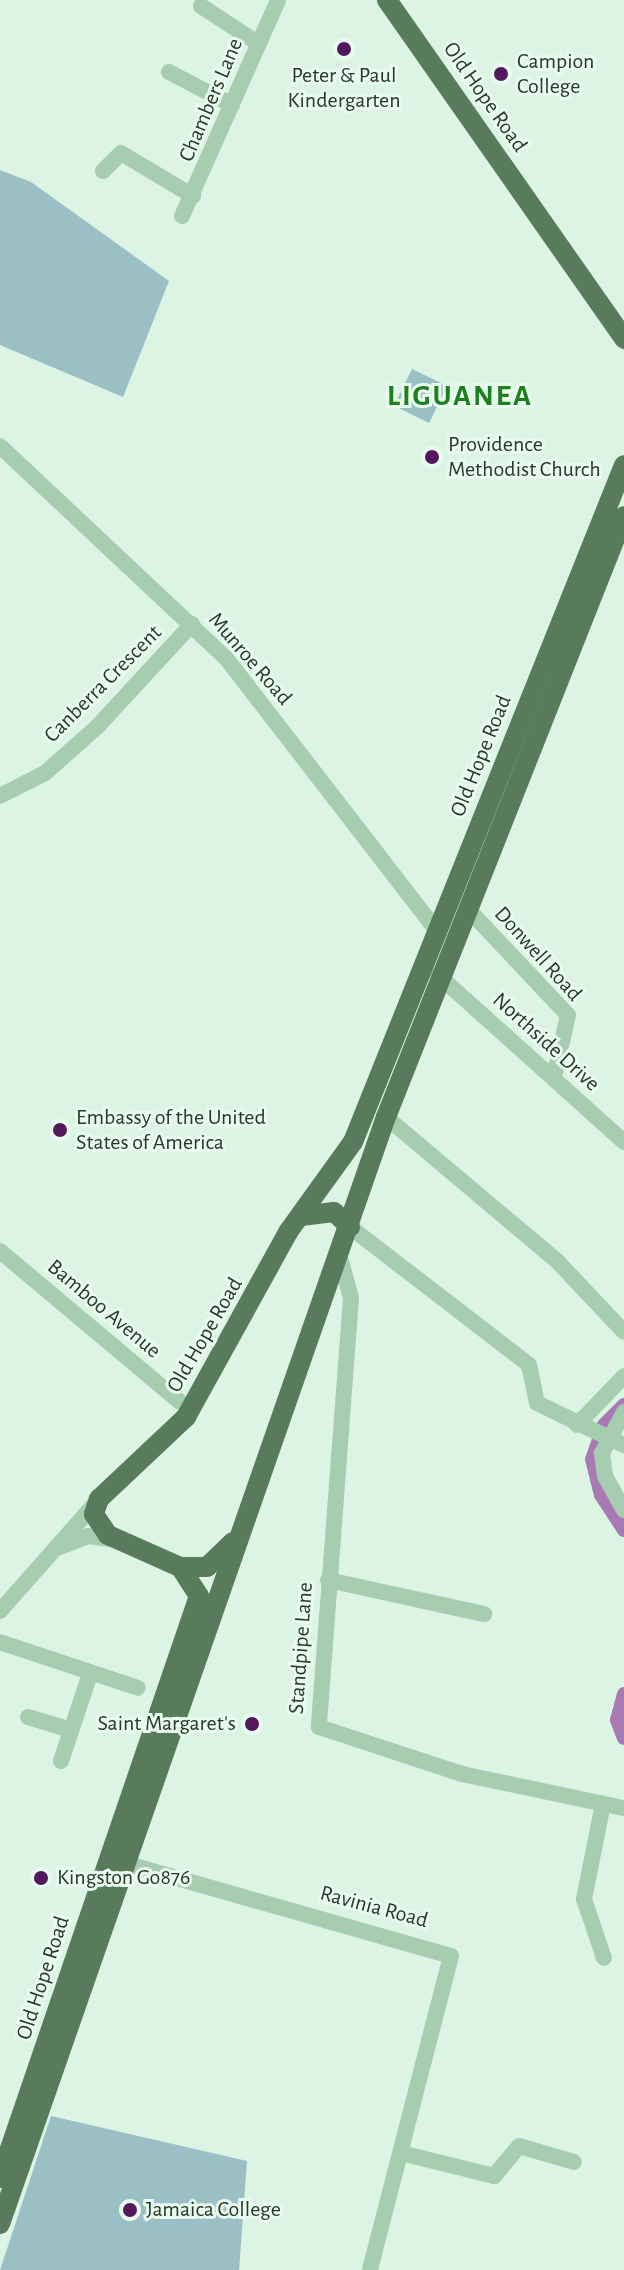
<!DOCTYPE html>
<html>
<head>
<meta charset="utf-8">
<style>
	body { margin:0 }
	#map { position:relative; width:624px; height:2270px; overflow:hidden; background:#dcf4e3; font-family:"Alegreya Sans",sans-serif }
	div>[style] { position:absolute }
	.green>* { inset:0; background:#9abfc4; transform-origin:0 0 }
	.canal>* { height:14px; margin:-7px; padding:0 7px; transform-origin:7px; border-radius:7px; background:#a879b2 }
	.minor>* { height:16px; margin:-8px; padding:0 8px; transform-origin:8px; border-radius:8px; background:#a7cdb0 }
	.major>* { height:20px; margin:-10px; padding:0 10px; transform-origin:10px; border-radius:10px; background:#587b5c }
	.dots>* { width:22px; height:22px; translate:-50% -50%; box-sizing:border-box; border:4px solid #e8fbee; border-radius:50% }
	span { translate:-50% -50%; white-space:nowrap; text-align:center; line-height:1.15; -webkit-text-stroke:6px #e8fbee; paint-order:stroke }
	.poi-label { font-size:22px; color:#283829 }
	.left { translate:0 -50%; text-align:left }
	.right { translate:-100% -50%; text-align:right }
	.street-label { font-size:22px; color:#283829 }
	.district-label { font-size:30px; color:#1b801d; font-weight:700; letter-spacing:2px }
</style>
</head>
<body>
<div id="map">
	<div class="green">
		<i style="clip-path:polygon(0 170px,31px 182px,169px 281px,123px 397px,0 345px)"></i>
		<i style="left:412px;top:369px;width:39px;height:41px;rotate:26deg"></i>
		<i style="clip-path:polygon(51px 2116px,247px 2161px,239px 2270px,0 2270px)"></i>
	</div>
	<div class="canal">
		<i style="left:624px;top:1405px;width:28px;rotate:135deg"></i>
		<i style="left:604px;top:1425px;width:36px;rotate:109deg"></i>
		<i style="left:592px;top:1459px;width:37px;rotate:76deg"></i>
		<i style="left:601px;top:1495px;width:42px;rotate:56.7deg"></i>
		<i style="left:624px;top:1694px;width:27px;rotate:105deg"></i>
		<i style="left:617px;top:1720px;width:19px;rotate:69deg"></i>
	</div>
	<div class="minor">
		<i style="left:201px;top:6px;width:69px;rotate:33.2deg"></i>
		<i style="left:169px;top:72px;width:71px;rotate:27.6deg"></i>
		<i style="left:103px;top:171px;width:25px;rotate:-45deg"></i>
		<i style="left:121px;top:153px;width:84px;rotate:30.8deg"></i>
		<i style="left:182px;top:216px;width:236px;rotate:-66deg"></i>
		<i style="left:0;top:446px;width:310px;rotate:43.2deg"></i>
		<i style="left:226px;top:658px;width:341px;rotate:52.3deg"></i>
		<i style="left:0;top:796px;width:51px;rotate:-27.1deg"></i>
		<i style="left:45px;top:773px;width:69px;rotate:-41.5deg"></i>
		<i style="left:97px;top:727px;width:140px;rotate:-47.3deg"></i>
		<i style="left:467px;top:908px;width:147px;rotate:46.7deg"></i>
		<i style="left:568px;top:1015px;width:64px;rotate:102.7deg"></i>
		<i style="left:438px;top:975px;width:250px;rotate:41.9deg"></i>
		<i style="left:386px;top:1117px;width:225px;rotate:40.1deg"></i>
		<i style="left:558px;top:1262px;width:96px;rotate:46.7deg"></i>
		<i style="left:350px;top:1227px;width:226px;rotate:37.6deg"></i>
		<i style="left:529px;top:1365px;width:39px;rotate:78deg"></i>
		<i style="left:537px;top:1403px;width:97px;rotate:25.8deg"></i>
		<i style="left:0;top:1251px;width:234px;rotate:40deg"></i>
		<i style="left:340px;top:1257px;width:42px;rotate:75deg"></i>
		<i style="left:351px;top:1298px;width:430px;rotate:94.3deg"></i>
		<i style="left:319px;top:1727px;width:151px;rotate:18.2deg"></i>
		<i style="left:462px;top:1774px;width:166px;rotate:11.9deg"></i>
		<i style="left:624px;top:1412px;width:47px;rotate:118.2deg"></i>
		<i style="left:602px;top:1453px;width:23px;rotate:83deg"></i>
		<i style="left:605px;top:1476px;width:39px;rotate:61deg"></i>
		<i style="left:577px;top:1425px;width:68px;rotate:-46.2deg"></i>
		<i style="left:57px;top:1548px;width:33px;rotate:-21deg"></i>
		<i style="left:88px;top:1536px;width:29px;rotate:8deg"></i>
		<i style="left:328px;top:1580px;width:160px;rotate:12.3deg"></i>
		<i style="left:0;top:1611px;width:149px;rotate:-48.5deg"></i>
		<i style="left:0;top:1642px;width:145px;rotate:18.4deg"></i>
		<i style="left:28px;top:1717px;width:45px;rotate:16.8deg"></i>
		<i style="left:61px;top:1761px;width:92px;rotate:-71.6deg"></i>
		<i style="left:603px;top:1804px;width:97px;rotate:101.3deg"></i>
		<i style="left:584px;top:1899px;width:62px;rotate:71.3deg"></i>
		<i style="left:117px;top:1861px;width:347px;rotate:15.9deg"></i>
		<i style="left:451px;top:1956px;width:324px;rotate:104.5deg"></i>
		<i style="left:401px;top:2153px;width:96px;rotate:13.9deg"></i>
		<i style="left:494px;top:2176px;width:39px;rotate:-50deg"></i>
		<i style="left:519px;top:2146px;width:57px;rotate:16.2deg"></i>
	</div>
	<div class="major">
		<i style="left:387px;top:0;width:414px;rotate:55deg"></i>
		<i style="left:301px;top:1216px;width:33px;rotate:-7deg"></i>
		<i style="left:334px;top:1212px;width:22px;rotate:43deg"></i>
		<i style="left:180px;top:1567px;width:27px"></i>
		<i style="left:207px;top:1567px;width:36px;rotate:-44deg"></i>
		<i style="left:0;top:2178px;width:615px;rotate:-71.12deg"></i>
		<i style="left:199px;top:1596px;width:35px;rotate:-123deg"></i>
		<i style="left:180px;top:1567px;width:79px;rotate:-156deg"></i>
		<i style="left:108px;top:1535px;width:25px;rotate:-124deg"></i>
		<i style="left:94px;top:1514px;width:16px;rotate:-72deg"></i>
		<i style="left:99px;top:1499px;width:120px;rotate:-43.3deg"></i>
		<i style="left:186px;top:1417px;width:211px;rotate:-61.1deg"></i>
		<i style="left:288px;top:1232px;width:111px;rotate:-54.2deg"></i>
		<i style="left:353px;top:1142px;width:729px;rotate:-68.18deg"></i>
		<i style="left:0;top:2224px;width:1172px;rotate:-70.78deg"></i>
		<i style="left:386px;top:1117px;width:646px;rotate:-68.4deg"></i>
	</div>
	<div class="dots">
		<i style="left:344px;top:49px;background:#521a5d"></i>
		<i style="left:501px;top:74px;background:#521a5d"></i>
		<i style="left:432px;top:457px;background:#521a5d"></i>
		<i style="left:60px;top:1130px;background:#521a5d"></i>
		<i style="left:252px;top:1724px;background:#521a5d"></i>
		<i style="left:41px;top:1878px;background:#521a5d"></i>
		<i style="left:130px;top:2210px;background:#521a5d"></i>
	</div>
	<div class="poi-label">
		<span class="left" style="left:517px;top:74px">Campion<br>College</span>
		<span style="left:344px;top:88px">Peter &amp; Paul<br>Kindergarten</span>
		<span class="left" style="left:448px;top:457px">Providence<br>Methodist Church</span>
		<span class="left" style="left:76px;top:1130px">Embassy of the United<br>States of America</span>
		<span class="right" style="left:236px;top:1724px">Saint Margaret's</span>
		<span class="left" style="left:57px;top:1878px">Kingston Go876</span>
		<span class="left" style="left:146px;top:2210px">Jamaica College</span>
	</div>
	<div class="street-label">
		<span style="left:485px;top:97px;rotate:55deg">Old Hope Road</span>
		<span style="left:211px;top:100px;rotate:-67deg">Chambers Lane</span>
		<span style="left:250px;top:659px;rotate:49deg">Munroe Road</span>
		<span style="left:103px;top:684px;rotate:-45deg">Canberra Crescent</span>
		<span style="left:481px;top:756px;rotate:-68deg">Old Hope Road</span>
		<span style="left:538px;top:954px;rotate:48deg">Donwell Road</span>
		<span style="left:546px;top:1042px;rotate:42deg">Northside Drive</span>
		<span style="left:104px;top:1309px;rotate:40deg">Bamboo Avenue</span>
		<span style="left:205px;top:1335px;rotate:-60deg">Old Hope Road</span>
		<span style="left:301px;top:1648px;rotate:-86deg">Standpipe Lane</span>
		<span style="left:374px;top:1907px;rotate:15deg">Ravinia Road</span>
		<span style="left:43px;top:1978px;rotate:-72deg">Old Hope Road</span>
	</div>
	<div class="district-label">
		<span style="left:460px;top:396px">LIGUANEA</span>
	</div>
</div>
</body>
</html>
